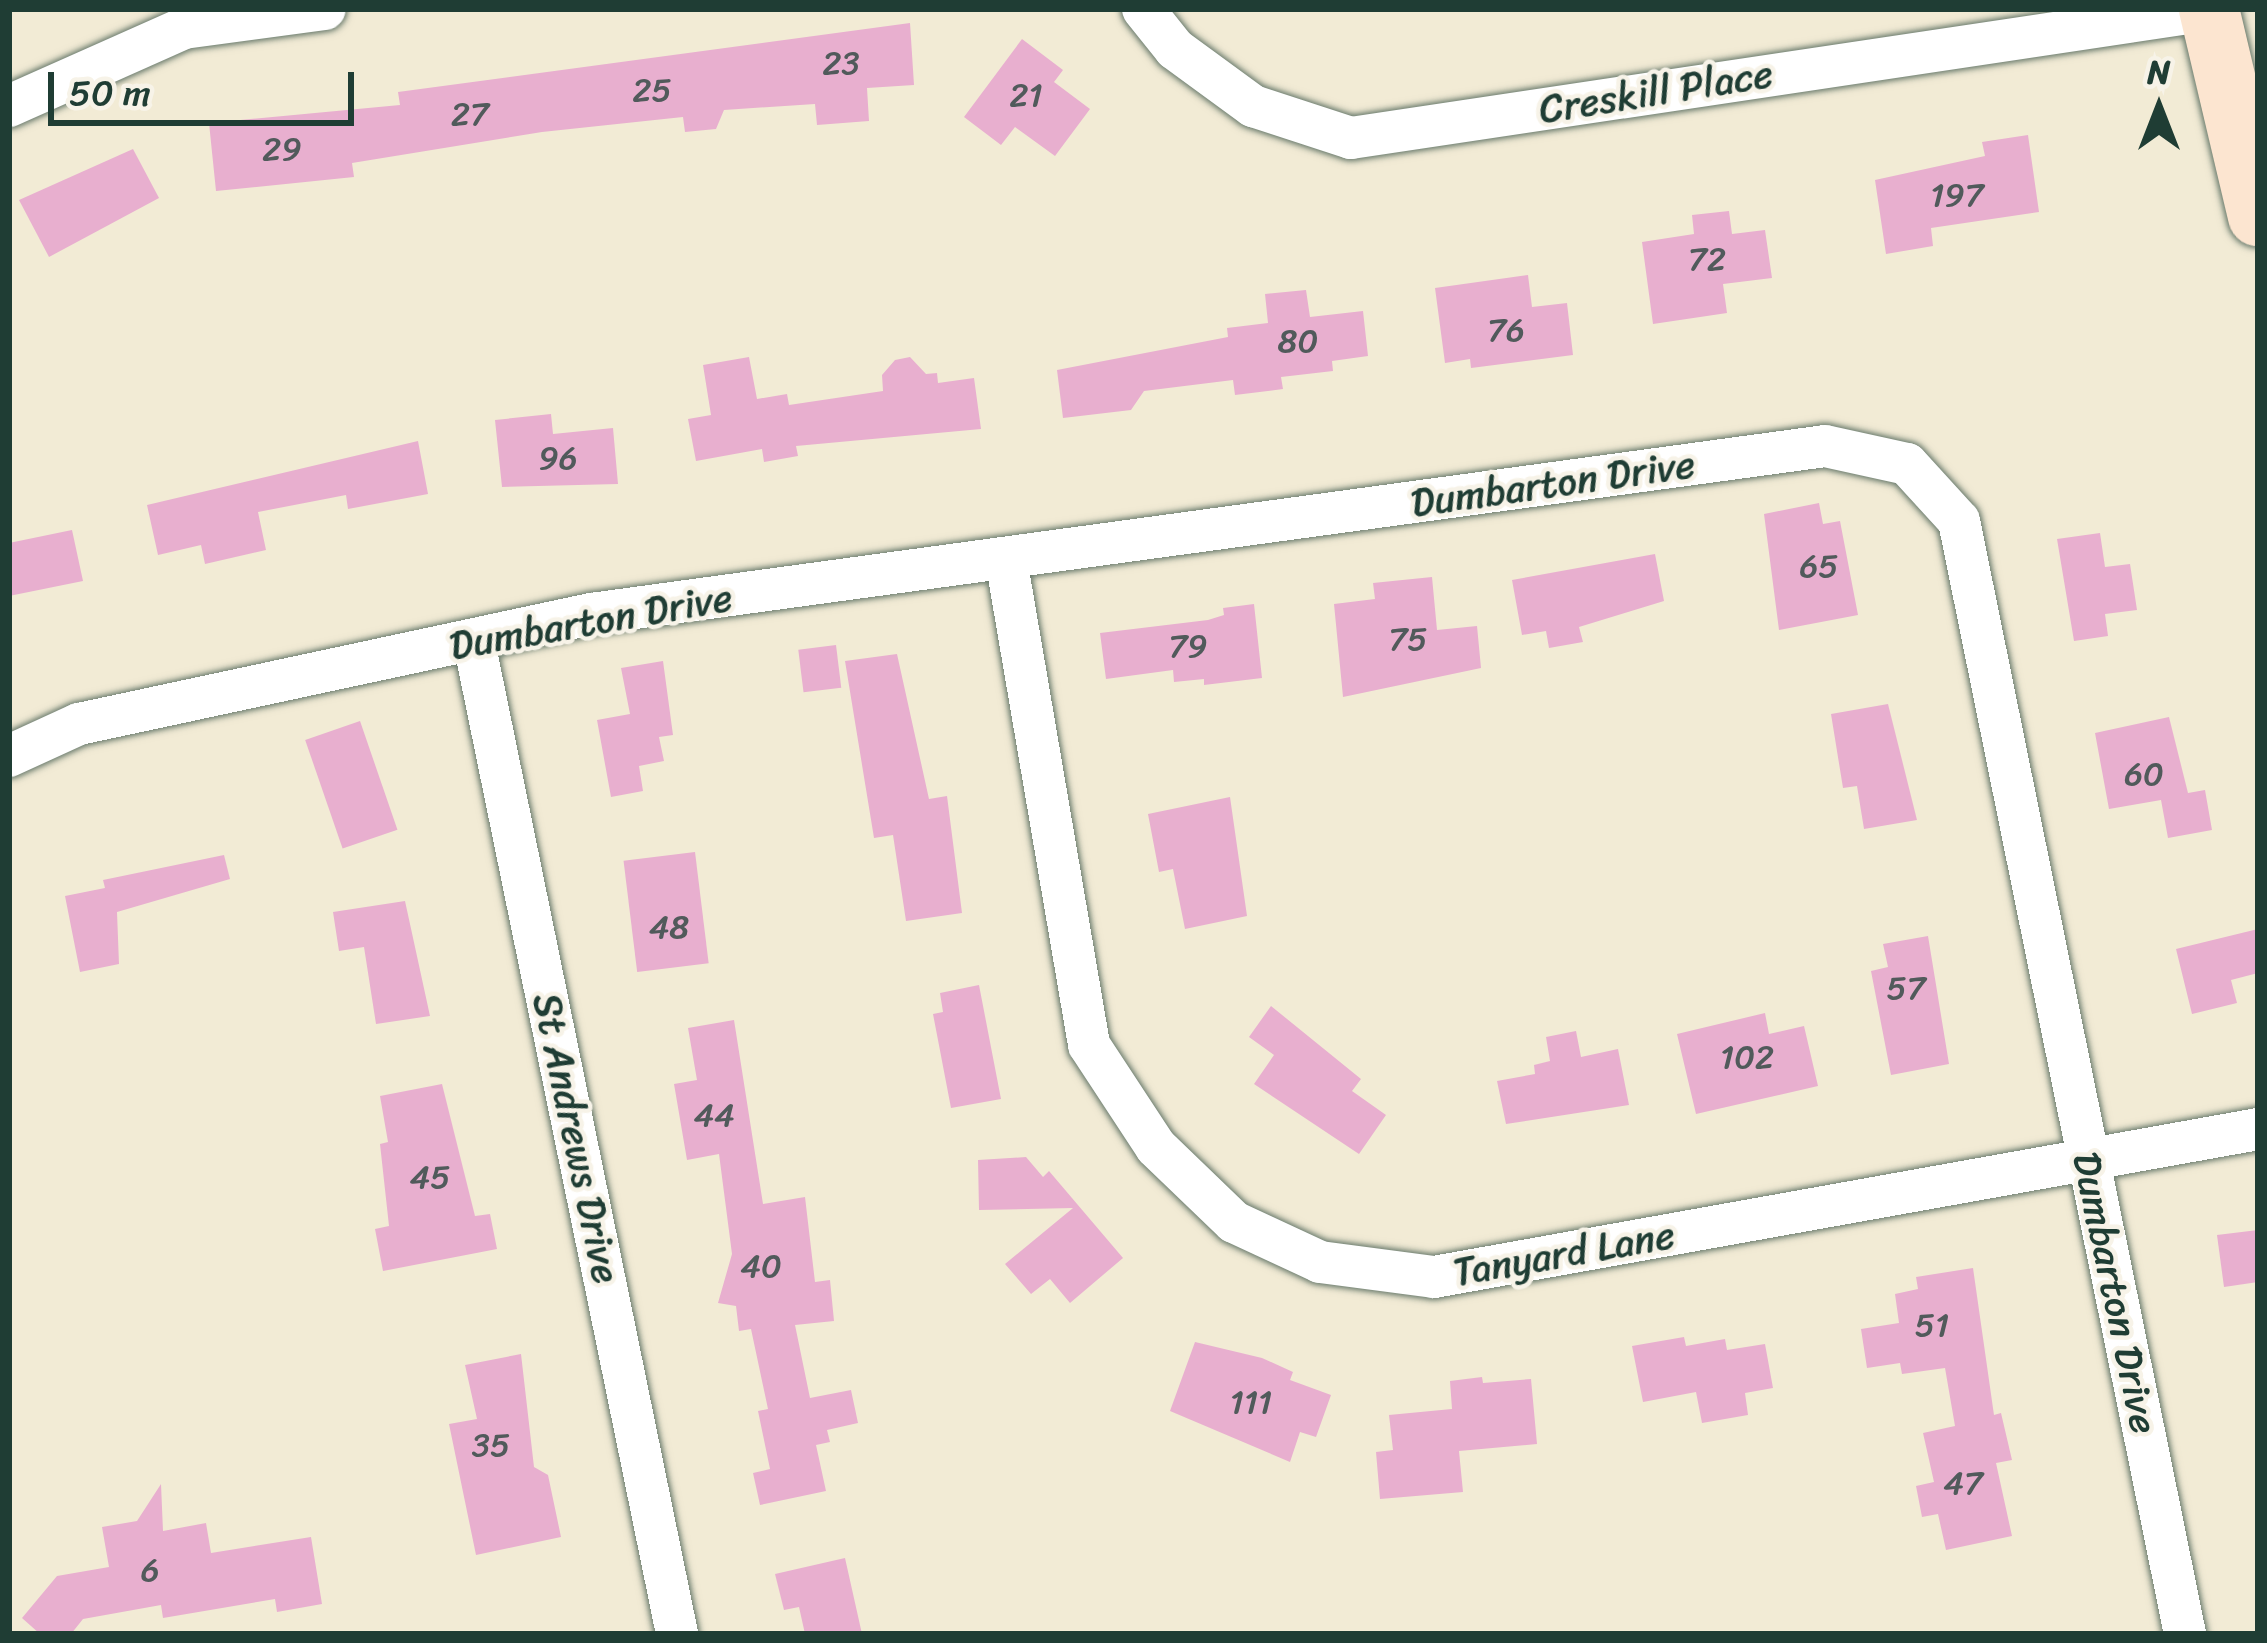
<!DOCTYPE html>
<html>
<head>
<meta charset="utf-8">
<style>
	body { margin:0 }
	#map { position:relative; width:2267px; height:1643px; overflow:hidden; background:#f2ebd5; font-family:Sriracha,sans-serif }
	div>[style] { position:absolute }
	.building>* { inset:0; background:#e8afcf; transform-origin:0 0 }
	.roads { filter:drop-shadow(0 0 3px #697a6c) drop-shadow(0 0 3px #697a6c) }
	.street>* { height:42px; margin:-21px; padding:0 21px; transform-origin:21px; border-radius:21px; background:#fff }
	.secondary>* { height:60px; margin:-30px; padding:0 30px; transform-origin:30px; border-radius:30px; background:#fce5d0 }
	span { translate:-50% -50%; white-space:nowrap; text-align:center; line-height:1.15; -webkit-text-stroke:9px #f7f3e8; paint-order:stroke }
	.number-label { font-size:33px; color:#515a5b }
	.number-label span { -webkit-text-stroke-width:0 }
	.street-label { font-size:39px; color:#1f3d34 }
	.frame { position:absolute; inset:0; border:12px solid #1f3d34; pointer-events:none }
	.north { position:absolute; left:2099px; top:48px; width:120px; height:120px; -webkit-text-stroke:9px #f7f3e8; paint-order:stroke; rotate:0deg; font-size:33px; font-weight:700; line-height:48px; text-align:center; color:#1f3d34 }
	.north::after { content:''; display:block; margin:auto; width:42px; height:54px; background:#1f3d34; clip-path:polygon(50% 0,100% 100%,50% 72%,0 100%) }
	.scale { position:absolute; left:48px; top:72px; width:306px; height:54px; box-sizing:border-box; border:6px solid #1f3d34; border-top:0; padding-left:15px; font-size:36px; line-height:42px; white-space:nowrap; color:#1f3d34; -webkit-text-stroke:9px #f7f3e8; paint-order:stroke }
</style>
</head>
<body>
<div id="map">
	<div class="building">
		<i style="clip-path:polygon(910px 23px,914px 85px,867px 88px,869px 121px,817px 125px,815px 104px,724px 110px,716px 129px,685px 132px,683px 117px,542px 132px,352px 163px,354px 177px,216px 191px,209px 123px,400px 105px,398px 92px)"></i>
		<i style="clip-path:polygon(1022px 39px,1063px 70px,1054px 82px,1090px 109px,1055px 156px,1015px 127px,1001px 145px,964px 117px)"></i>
		<i style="clip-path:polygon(2028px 135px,2039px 212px,1931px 228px,1933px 246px,1886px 254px,1875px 180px,1985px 156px,1982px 142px)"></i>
		<i style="clip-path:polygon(133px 149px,159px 198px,49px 257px,19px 200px)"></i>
		<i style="clip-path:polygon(1729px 211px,1732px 234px,1765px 230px,1772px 278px,1723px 284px,1727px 313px,1653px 324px,1642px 242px,1694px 234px,1692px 215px)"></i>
		<i style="clip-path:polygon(1528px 275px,1532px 307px,1567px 303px,1573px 355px,1471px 368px,1470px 359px,1445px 363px,1435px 288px)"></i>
		<i style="clip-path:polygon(1306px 290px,1310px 317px,1363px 311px,1368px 356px,1332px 361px,1333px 371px,1281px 377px,1283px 389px,1235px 395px,1233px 380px,1144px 391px,1131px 410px,1063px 418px,1057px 370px,1228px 337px,1227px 328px,1268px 323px,1265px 294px)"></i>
		<i style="clip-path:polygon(749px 357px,757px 399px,787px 394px,789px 405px,883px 391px,882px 375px,895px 360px,910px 357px,926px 374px,937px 373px,938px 383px,974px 378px,981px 429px,796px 446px,798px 456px,764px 462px,762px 449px,696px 461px,688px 419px,711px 415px,703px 365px)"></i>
		<i style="clip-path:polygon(551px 414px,553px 434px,613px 428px,618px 484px,502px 487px,495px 420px)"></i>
		<i style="clip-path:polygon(418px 441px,428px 494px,348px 509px,346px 495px,258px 512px,266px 550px,205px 564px,201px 545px,158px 555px,147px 505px)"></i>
		<i style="clip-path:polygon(1819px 503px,1823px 524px,1840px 521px,1858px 615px,1779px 630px,1764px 514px)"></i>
		<i style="clip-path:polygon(72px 530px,83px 581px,9px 596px,9px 543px)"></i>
		<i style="clip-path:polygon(2100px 533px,2105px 567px,2130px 564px,2137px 610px,2105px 614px,2108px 636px,2074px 641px,2057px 539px)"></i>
		<i style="clip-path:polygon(1655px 554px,1664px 601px,1579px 627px,1583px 642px,1549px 648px,1546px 631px,1522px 635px,1512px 580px)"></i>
		<i style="clip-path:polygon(1432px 577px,1437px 630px,1477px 626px,1481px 668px,1343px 697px,1334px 604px,1375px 599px,1373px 583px)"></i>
		<i style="clip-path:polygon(1254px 604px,1262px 678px,1204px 685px,1204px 679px,1174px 682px,1173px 670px,1106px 679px,1100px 633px,1208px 620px,1224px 615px,1223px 608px)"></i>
		<i style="left:836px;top:645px;width:43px;height:38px;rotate:83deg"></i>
		<i style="clip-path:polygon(897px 654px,929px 799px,947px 796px,962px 913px,906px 921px,893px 835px,874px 838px,845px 661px)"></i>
		<i style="clip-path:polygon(663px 661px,673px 735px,659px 737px,664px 761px,639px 766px,643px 791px,611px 797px,597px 720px,630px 714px,621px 668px)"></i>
		<i style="clip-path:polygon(1888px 704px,1917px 820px,1864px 829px,1857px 786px,1843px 788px,1831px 714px)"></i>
		<i style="clip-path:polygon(2169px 717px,2188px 793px,2205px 790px,2212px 830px,2168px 838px,2161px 800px,2109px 809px,2095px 733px)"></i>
		<i style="left:360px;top:721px;width:115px;height:58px;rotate:71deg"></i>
		<i style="clip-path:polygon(1230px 797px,1247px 916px,1185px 929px,1173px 869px,1159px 872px,1148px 814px)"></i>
		<i style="left:695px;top:852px;width:112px;height:72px;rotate:83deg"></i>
		<i style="clip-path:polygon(224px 855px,230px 879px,117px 912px,119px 964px,80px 972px,65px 896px,105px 888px,103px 880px)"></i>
		<i style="clip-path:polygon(405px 901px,430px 1016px,376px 1024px,364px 947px,339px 951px,333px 912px)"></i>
		<i style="clip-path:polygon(2258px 929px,2258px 973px,2231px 980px,2237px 1003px,2192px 1014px,2176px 949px)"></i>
		<i style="clip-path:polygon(1928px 936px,1949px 1064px,1891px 1075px,1871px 971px,1888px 967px,1883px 944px)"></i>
		<i style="clip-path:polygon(979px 985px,1001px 1099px,951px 1108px,933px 1014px,943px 1012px,940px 993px)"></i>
		<i style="clip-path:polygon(1271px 1006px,1361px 1079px,1352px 1091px,1386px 1115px,1359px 1154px,1254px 1084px,1274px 1055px,1249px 1037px)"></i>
		<i style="clip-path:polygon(1765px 1013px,1769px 1034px,1804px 1026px,1818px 1086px,1696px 1114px,1677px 1034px)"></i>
		<i style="clip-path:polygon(734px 1020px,763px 1204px,805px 1197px,815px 1282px,830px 1280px,834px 1321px,795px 1325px,810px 1398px,851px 1390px,858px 1423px,827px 1430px,830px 1442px,816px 1445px,826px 1491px,760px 1505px,753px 1473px,770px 1469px,758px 1411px,768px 1409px,751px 1329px,739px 1331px,736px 1306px,718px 1303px,732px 1254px,719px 1154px,687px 1160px,674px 1084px,697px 1080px,688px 1028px)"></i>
		<i style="clip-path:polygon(1576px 1031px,1581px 1057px,1618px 1049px,1629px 1105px,1506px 1124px,1497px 1081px,1535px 1074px,1534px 1065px,1550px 1061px,1546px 1037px)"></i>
		<i style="clip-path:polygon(442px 1084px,475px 1216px,490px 1214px,497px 1249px,383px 1271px,375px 1229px,389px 1226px,380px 1144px,388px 1142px,380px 1096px)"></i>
		<i style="clip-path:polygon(1026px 1157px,1043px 1177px,1049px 1171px,1123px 1258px,1070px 1303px,1050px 1279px,1031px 1294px,1005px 1264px,1073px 1208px,979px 1210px,978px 1160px)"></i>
		<i style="clip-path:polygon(2258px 1230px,2258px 1282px,2224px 1287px,2217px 1235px)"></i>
		<i style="clip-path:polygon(1973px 1268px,1994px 1415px,2001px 1413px,2012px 1460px,1996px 1463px,2012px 1536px,1946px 1550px,1938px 1514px,1922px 1517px,1916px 1486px,1934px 1482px,1923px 1433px,1955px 1426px,1945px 1368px,1902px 1374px,1900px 1363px,1867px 1368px,1861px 1329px,1899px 1323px,1895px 1294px,1918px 1289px,1916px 1277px)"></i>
		<i style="clip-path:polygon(1684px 1337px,1686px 1346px,1725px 1339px,1727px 1350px,1765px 1344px,1773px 1388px,1745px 1393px,1748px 1415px,1702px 1423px,1696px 1392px,1643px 1402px,1632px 1346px)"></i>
		<i style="clip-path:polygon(1195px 1342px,1262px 1358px,1293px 1372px,1290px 1380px,1331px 1395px,1316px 1437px,1300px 1432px,1290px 1462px,1170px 1411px)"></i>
		<i style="clip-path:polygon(521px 1354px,534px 1467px,548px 1475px,561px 1537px,476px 1555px,449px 1424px,477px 1419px,465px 1365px)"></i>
		<i style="clip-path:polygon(1482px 1377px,1483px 1383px,1531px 1379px,1537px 1444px,1459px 1451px,1463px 1492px,1380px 1499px,1376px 1452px,1393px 1450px,1389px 1415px,1452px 1409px,1450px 1381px)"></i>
		<i style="clip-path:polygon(161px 1484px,163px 1531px,206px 1523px,211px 1553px,311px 1537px,322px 1604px,277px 1612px,275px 1599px,163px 1618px,161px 1605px,83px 1619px,71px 1634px,40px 1634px,22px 1618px,57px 1576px,109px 1567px,102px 1527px,137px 1521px)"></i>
		<i style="clip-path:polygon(845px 1558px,862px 1634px,805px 1634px,799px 1607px,784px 1610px,775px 1574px)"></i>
	</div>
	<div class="roads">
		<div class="street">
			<i style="left:1143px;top:9px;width:51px;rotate:51.3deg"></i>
			<i style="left:1175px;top:49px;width:97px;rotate:36.2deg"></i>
			<i style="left:1253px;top:106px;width:103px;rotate:18.1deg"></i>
			<i style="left:1351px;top:138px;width:867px;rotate:-8.49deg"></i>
			<i style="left:9px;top:106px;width:192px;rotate:-24deg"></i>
			<i style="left:184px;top:28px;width:142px;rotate:-7.7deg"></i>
			<i style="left:1006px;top:559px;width:493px;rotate:80.3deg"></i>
			<i style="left:1089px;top:1045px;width:122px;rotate:56.7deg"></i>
			<i style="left:1156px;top:1147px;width:108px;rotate:43.9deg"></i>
			<i style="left:1234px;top:1222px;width:95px;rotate:24.9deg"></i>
			<i style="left:1320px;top:1262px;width:115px;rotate:7.5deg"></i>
			<i style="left:1434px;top:1277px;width:837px;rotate:-10.18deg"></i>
			<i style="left:474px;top:642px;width:1013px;rotate:78.43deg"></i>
			<i style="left:9px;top:756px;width:77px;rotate:-24.6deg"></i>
			<i style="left:79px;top:724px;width:524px;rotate:-12.13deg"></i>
			<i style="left:591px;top:614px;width:1245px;rotate:-7.75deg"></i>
			<i style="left:1825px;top:446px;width:84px;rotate:12.4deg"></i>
			<i style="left:1907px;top:464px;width:77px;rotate:47.6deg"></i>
			<i style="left:1959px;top:521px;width:1136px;rotate:78.52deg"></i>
		</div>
		<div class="secondary">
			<i style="left:2209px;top:9px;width:213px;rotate:76.7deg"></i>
		</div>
	</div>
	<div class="number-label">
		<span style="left:841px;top:64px">23</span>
		<span style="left:652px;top:91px">25</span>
		<span style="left:1026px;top:96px">21</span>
		<span style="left:470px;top:115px">27</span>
		<span style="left:282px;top:150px">29</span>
		<span style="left:1957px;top:196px">197</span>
		<span style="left:1707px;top:260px">72</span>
		<span style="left:1506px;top:331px">76</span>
		<span style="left:1298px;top:342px">80</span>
		<span style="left:558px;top:459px">96</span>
		<span style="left:1819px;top:567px">65</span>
		<span style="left:1408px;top:640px">75</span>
		<span style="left:1188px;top:647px">79</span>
		<span style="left:2144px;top:775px">60</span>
		<span style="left:669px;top:928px">48</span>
		<span style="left:1906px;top:989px">57</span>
		<span style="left:1747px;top:1058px">102</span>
		<span style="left:714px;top:1116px">44</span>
		<span style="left:430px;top:1178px">45</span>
		<span style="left:761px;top:1267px">40</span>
		<span style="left:1932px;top:1326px">51</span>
		<span style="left:1251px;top:1403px">111</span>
		<span style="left:491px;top:1446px">35</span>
		<span style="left:1963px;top:1484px">47</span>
		<span style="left:150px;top:1571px">6</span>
	</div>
	<div class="street-label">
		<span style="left:1656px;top:92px;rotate:-9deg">Creskill Place</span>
		<span style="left:1553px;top:484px;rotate:-8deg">Dumbarton Drive</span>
		<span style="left:591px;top:622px;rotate:-10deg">Dumbarton Drive</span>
		<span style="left:576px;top:1138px;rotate:78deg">St Andrews Drive</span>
		<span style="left:1564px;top:1254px;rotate:-10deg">Tanyard Lane</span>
		<span style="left:2115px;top:1293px;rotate:78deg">Dumbarton Drive</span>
	</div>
	<div class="frame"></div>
	<div class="north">N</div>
	<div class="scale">50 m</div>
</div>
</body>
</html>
